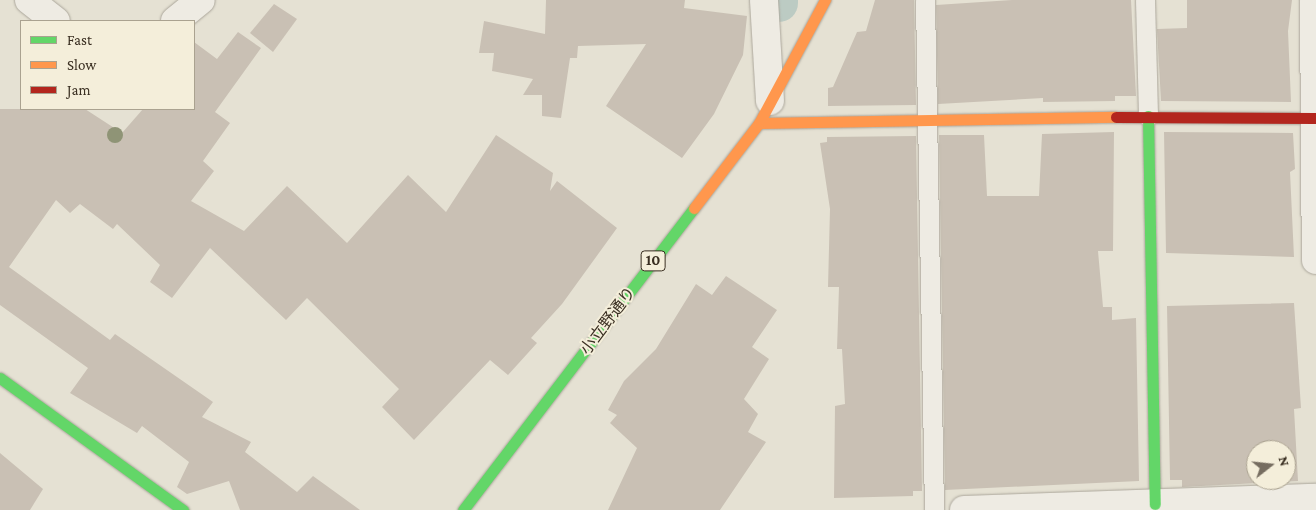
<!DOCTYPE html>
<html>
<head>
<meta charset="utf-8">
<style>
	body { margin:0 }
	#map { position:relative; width:1316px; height:510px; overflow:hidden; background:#e5e1d3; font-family:"Crimson Pro","Noto Sans JP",serif }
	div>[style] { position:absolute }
	.canal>* { height:38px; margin:-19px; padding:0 19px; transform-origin:19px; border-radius:19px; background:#bccbc3 }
	.building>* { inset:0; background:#c9c0b4 }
	.roads { filter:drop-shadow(0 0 1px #aba69b) drop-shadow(0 0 1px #aba69b) }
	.lane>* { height:19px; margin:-9.5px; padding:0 9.5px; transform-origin:9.5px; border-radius:9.5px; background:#eeebe3 }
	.street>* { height:28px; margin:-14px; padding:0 14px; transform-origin:14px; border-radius:14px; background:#eeebe3 }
	.fast>* { height:11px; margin:-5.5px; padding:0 5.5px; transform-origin:5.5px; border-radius:5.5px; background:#63d668 }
	.slow>* { height:11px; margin:-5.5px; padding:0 5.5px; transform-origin:5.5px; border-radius:5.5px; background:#ff974d }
	.jam>* { height:11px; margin:-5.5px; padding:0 5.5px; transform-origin:5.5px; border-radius:5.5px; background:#b3261e }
	.trees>* { width:16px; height:16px; margin:-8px; border-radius:50%; background:#8f9476 }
	span { translate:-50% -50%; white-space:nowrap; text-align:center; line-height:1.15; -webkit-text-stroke:4px #f4eeda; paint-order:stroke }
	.shield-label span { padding:1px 4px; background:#f4eeda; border:1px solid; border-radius:4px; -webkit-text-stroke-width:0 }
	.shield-label { font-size:15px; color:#3a2f22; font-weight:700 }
	.street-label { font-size:16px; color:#3a2f22 }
	.legend { position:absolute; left:20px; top:20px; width:175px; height:90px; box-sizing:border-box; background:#f4eeda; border:1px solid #aaa290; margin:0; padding:6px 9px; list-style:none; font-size:15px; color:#3a2f22 }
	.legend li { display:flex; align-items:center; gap:10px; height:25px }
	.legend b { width:25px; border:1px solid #aaa290 }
	.north { position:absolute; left:1246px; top:440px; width:50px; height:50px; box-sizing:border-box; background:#f4eeda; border:1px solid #aaa290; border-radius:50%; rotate:74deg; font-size:14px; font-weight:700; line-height:20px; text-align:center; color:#3a2f22 }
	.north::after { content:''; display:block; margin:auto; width:18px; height:22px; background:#766d60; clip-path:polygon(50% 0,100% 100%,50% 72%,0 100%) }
</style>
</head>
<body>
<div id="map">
	<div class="canal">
		<i style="left:779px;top:0;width:3px;rotate:90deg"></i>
	</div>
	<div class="building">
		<i style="clip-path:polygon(546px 0,685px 0,684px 8px,747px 16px,743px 55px,714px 114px,682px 158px,606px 106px,646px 44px,578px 46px,577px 58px,570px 58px,561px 118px,542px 116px,542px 95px,523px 95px,533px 79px,492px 71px,494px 53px,479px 53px,484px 21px,545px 34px)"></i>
		<i style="clip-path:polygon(875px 0,914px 0,916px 105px,828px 106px,828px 88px,833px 87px,857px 32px,866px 31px)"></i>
		<i style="clip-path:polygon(1012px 0,1131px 0,1136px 96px,1115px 96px,1115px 101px,1043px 102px,1043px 98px,938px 104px,936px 5px)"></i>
		<i style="clip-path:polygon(1187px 0,1292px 0,1288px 31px,1291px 102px,1161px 101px,1157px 29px,1187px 28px)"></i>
		<i style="clip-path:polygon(274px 4px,297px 19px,273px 52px,250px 33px)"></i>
		<i style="clip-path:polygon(238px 32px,261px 48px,215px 112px,230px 123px,203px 161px,214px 171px,191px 201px,244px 231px,287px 186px,347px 243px,408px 175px,446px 212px,496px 135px,553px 173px,550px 191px,557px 181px,617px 228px,562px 304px,531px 338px,537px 343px,508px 375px,490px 360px,414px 440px,382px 407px,399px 389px,307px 298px,286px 320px,210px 248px,172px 298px,150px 282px,160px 265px,117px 224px,113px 229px,80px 204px,70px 213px,56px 200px,9px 267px,110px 340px,115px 334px,213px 402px,202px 417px,251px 442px,245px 452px,297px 492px,313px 476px,360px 510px,240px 510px,229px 481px,187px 494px,177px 487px,189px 462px,142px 426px,137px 433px,70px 393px,88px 368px,0 305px,0 109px,85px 109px,122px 133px,143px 109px,194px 109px,194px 42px,217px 59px)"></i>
		<i style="clip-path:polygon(1114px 132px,1113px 251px,1098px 251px,1103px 307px,1112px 307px,1112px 320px,1136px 318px,1139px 481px,945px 490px,939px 135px,984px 135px,987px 196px,1039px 196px,1042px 134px)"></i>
		<i style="clip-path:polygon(1164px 132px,1293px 133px,1295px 169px,1290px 172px,1294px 257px,1166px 253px)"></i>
		<i style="clip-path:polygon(916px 136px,922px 491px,913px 491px,913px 496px,834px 498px,835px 406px,845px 404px,842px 349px,837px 349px,839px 287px,828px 287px,830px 209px,820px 143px,827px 142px,827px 137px)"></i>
		<i style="clip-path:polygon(726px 276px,777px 310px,752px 347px,769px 359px,744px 399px,758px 414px,748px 432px,766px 442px,720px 510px,608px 510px,637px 448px,610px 423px,617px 415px,608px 410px,624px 381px,656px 349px,696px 284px,712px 295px)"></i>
		<i style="clip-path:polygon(evenodd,1294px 303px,1301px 408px,1294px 409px,1298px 481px,1182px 487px,1182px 480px,1170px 480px,1167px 306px,1294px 303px,1256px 450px,1286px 450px,1286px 480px,1256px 480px,1256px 450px)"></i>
		<i style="clip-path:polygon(0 453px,43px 489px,30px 510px,0 510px)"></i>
	</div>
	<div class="roads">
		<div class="lane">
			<i style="left:925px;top:0;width:510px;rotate:88.99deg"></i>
			<i style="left:1145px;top:0;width:116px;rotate:88.5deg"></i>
		</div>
		<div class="street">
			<i style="left:29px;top:0;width:34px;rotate:38deg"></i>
			<i style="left:764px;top:0;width:101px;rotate:86.6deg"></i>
			<i style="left:1314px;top:0;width:260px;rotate:89.6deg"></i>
			<i style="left:175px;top:21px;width:33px;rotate:-39deg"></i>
			<i style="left:964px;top:510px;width:352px;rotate:-2deg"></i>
		</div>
		<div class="fast">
			<i style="left:1148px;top:116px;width:388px;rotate:89deg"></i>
			<i style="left:0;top:378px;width:226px;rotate:35.8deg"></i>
			<i style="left:463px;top:510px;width:380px;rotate:-52.6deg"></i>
		</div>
		<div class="slow">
			<i style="left:759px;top:123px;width:357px;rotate:-1deg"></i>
			<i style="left:694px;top:208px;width:107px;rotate:-52.6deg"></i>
			<i style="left:759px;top:123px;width:140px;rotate:-61.8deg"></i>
		</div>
		<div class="jam">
			<i style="left:1116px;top:117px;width:199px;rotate:0.3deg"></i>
		</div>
	</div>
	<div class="trees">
		<i style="left:115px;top:135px"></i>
	</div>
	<div class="shield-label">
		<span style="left:653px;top:261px">10</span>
	</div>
	<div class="street-label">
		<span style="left:608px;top:321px;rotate:-53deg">小立野通り</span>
	</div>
	<ul class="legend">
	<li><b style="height:6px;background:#63d668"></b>Fast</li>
	<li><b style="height:6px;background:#ff974d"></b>Slow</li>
	<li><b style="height:6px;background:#b3261e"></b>Jam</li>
	</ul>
	<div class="north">N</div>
</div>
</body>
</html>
